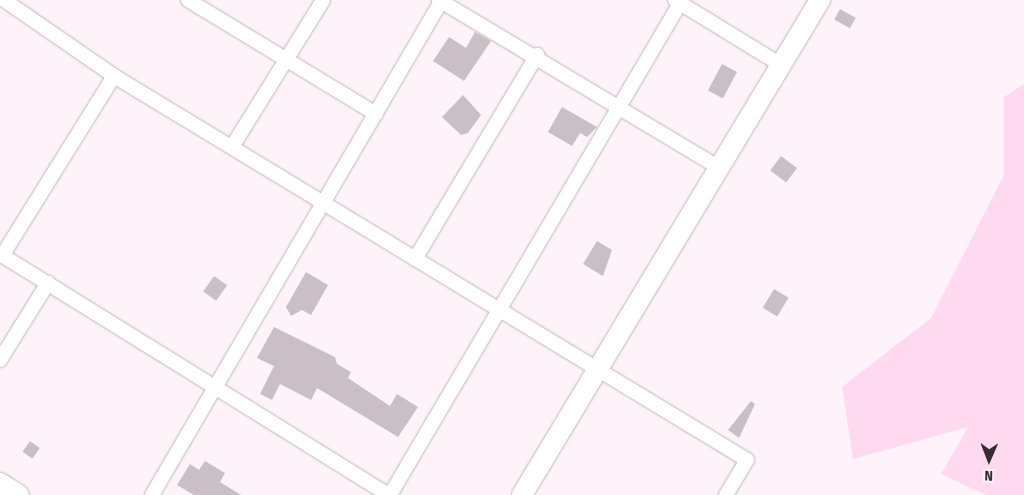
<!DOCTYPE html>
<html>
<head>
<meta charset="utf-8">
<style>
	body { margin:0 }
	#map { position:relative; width:1024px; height:495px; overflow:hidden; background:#fff3fa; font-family:"Fira Sans Condensed",sans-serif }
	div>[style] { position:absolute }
	.green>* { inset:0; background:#fed9f0 }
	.building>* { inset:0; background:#cabfc6; transform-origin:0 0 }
	.roads { filter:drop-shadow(0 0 1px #c2b6bd) drop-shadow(0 0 1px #c2b6bd) }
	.street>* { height:14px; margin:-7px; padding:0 7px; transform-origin:7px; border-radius:7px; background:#fff }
	.secondary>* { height:20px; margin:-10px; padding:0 10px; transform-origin:10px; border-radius:10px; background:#fff }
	span { translate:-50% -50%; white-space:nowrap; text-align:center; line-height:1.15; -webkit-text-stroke:5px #fff3fa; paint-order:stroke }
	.north { position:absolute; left:964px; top:435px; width:50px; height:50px; -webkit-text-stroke:4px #fff3fa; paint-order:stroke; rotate:181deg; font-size:14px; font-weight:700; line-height:20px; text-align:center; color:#332e31 }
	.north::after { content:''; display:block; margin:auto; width:18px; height:22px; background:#332e31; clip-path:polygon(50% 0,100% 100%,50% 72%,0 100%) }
</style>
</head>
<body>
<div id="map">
	<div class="green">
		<i style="clip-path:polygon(1024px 84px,1024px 495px,986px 495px,941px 474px,968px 427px,853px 459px,842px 387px,931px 318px,1004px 175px,1004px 97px)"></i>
	</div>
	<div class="building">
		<i style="left:840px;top:9px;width:18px;height:12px;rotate:29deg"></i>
		<i style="clip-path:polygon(475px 32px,491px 41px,464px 81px,433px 61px,449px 37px,466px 48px)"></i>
		<i style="left:722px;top:64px;width:17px;height:30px;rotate:28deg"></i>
		<i style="clip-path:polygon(463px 95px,481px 115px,468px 133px,461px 135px,442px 117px)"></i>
		<i style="clip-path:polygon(562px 107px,597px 127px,587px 137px,580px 133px,572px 146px,548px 132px)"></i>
		<i style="left:781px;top:156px;width:20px;height:18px;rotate:37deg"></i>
		<i style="clip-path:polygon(597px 241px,612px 250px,603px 276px,583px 264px)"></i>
		<i style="clip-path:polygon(306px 272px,328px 285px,311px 315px,302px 310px,291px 316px,286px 307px)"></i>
		<i style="left:214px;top:276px;width:16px;height:19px;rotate:35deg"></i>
		<i style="left:774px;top:289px;width:17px;height:22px;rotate:31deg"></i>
		<i style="clip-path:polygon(274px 327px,335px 357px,337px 364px,351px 372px,348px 378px,390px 406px,397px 394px,418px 407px,398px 437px,317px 388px,311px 400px,280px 384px,272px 400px,260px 394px,274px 366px,257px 358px)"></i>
		<i style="clip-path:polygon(751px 401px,755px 404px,739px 438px,728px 430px)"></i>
		<i style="left:30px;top:441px;width:12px;height:13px;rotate:35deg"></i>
		<i style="clip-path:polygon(205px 461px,225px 473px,220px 482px,241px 495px,194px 495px,177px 485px,190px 464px,199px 470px)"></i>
	</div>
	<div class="roads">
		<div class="street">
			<i style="left:4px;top:0;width:134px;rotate:34.6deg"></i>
			<i style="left:114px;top:76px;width:740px;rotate:31.24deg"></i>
			<i style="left:747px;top:460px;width:41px;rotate:121deg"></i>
			<i style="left:188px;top:0;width:220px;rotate:31.2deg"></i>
			<i style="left:439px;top:0;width:327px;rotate:30.9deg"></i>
			<i style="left:675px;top:0;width:124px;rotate:31.5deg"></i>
			<i style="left:232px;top:147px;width:173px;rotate:-58.2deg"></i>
			<i style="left:0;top:254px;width:458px;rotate:31.8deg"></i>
			<i style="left:2px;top:256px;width:212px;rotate:-58.1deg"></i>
			<i style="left:415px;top:259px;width:238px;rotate:-59.1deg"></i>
			<i style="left:0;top:360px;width:91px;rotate:-58.1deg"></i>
			<i style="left:152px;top:495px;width:574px;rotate:-59.64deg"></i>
			<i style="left:390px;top:495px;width:575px;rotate:-59.46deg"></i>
		</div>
		<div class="secondary">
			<i style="left:0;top:483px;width:22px;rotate:32deg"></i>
			<i style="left:522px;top:495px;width:578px;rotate:-58.95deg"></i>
		</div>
	</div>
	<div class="north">N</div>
</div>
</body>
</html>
